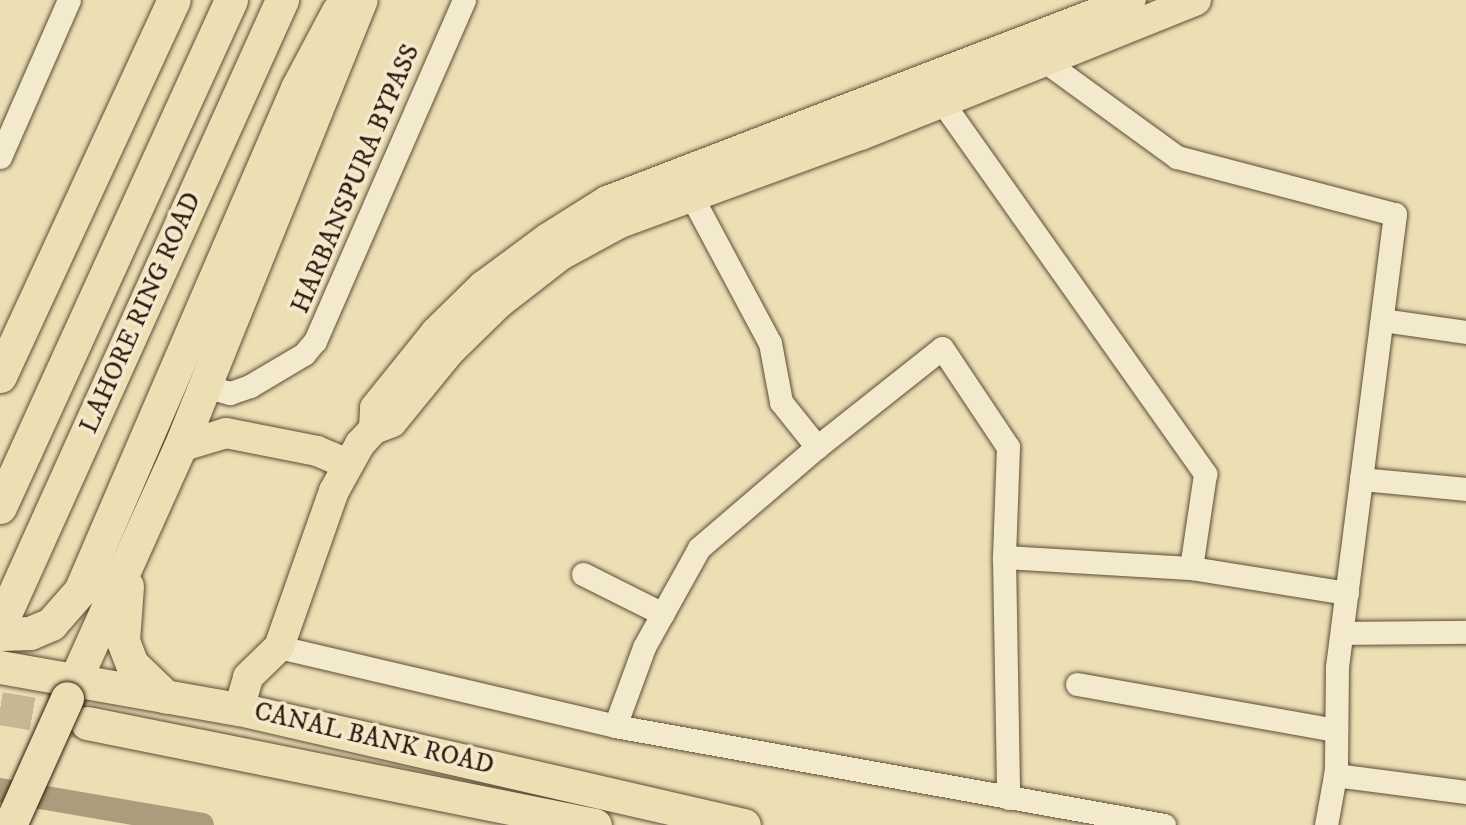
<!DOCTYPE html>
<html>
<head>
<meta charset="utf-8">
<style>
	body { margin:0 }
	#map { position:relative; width:1466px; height:825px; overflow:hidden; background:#eddfb4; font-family:"IM FELL DW Pica",serif }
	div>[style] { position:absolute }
	.canal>* { height:24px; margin:-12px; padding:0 12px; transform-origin:12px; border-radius:12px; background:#ab9d7c }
	.highway-tunnel>* { height:33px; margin-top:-16.5px; transform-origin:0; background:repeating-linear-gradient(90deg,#c6b893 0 33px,transparent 0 50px) }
	.roads { filter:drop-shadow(0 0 2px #5c4d38) drop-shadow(0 0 2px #5c4d38) }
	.minor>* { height:23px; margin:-11.5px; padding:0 11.5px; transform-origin:11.5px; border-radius:11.5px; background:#f3eace }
	.major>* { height:30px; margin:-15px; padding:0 15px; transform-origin:15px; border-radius:15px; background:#eddfb4 }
	.highway>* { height:33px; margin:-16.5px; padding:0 16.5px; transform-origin:16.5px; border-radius:16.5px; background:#eddfb4 }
	.bridges { filter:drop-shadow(0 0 2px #2b1c0e) drop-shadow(0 0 2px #2b1c0e) }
	.highway-bridge>* { height:33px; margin:-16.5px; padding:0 16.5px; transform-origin:16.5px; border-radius:16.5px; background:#eddfb4 }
	span { translate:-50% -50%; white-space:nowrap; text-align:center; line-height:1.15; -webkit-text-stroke:7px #f3eace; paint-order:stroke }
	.street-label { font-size:26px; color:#2b1c0e }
</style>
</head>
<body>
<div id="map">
	<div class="canal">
		<i style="left:0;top:790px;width:205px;rotate:9.8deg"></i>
	</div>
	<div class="highway-tunnel">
		<i style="left:0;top:708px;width:85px;rotate:9.5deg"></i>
	</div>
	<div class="roads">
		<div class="minor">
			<i style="left:1035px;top:54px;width:175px;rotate:36deg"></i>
			<i style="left:1177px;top:157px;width:225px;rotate:14.7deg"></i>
			<i style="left:1395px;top:214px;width:457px;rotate:97.3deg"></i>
			<i style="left:1337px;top:667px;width:103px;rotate:90.6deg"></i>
			<i style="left:1336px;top:770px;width:56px;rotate:100.3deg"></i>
			<i style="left:935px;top:92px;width:468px;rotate:54.7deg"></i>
			<i style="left:1205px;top:474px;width:95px;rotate:98.5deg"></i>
			<i style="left:1191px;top:568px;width:158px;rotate:9.1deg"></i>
			<i style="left:0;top:157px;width:171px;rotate:-66.3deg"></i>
			<i style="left:685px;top:184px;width:180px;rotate:61.9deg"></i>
			<i style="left:770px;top:343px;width:60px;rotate:79.4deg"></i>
			<i style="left:781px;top:402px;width:58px;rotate:51.3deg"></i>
			<i style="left:817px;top:447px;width:159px;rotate:-38.4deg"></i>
			<i style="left:942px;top:348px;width:119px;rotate:56.3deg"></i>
			<i style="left:1008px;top:447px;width:110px;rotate:92.1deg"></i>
			<i style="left:1004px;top:557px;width:187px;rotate:3.4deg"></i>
			<i style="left:1382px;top:320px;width:85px;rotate:8.1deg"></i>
			<i style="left:205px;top:386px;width:26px;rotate:16deg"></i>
			<i style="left:230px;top:393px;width:21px;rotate:-19deg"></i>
			<i style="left:250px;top:386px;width:63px;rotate:-30.7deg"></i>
			<i style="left:304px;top:354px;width:17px;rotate:-50deg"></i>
			<i style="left:315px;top:341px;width:372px;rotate:-66.4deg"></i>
			<i style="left:1361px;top:479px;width:105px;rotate:5.4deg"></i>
			<i style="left:1004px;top:557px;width:241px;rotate:89deg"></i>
			<i style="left:583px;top:574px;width:89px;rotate:26.6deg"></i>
			<i style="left:1342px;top:633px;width:124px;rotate:-0.5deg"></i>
			<i style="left:279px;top:647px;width:345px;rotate:13.2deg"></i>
			<i style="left:615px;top:726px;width:558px;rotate:10.22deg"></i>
			<i style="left:1077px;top:684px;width:263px;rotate:10.1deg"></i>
			<i style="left:615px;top:726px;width:84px;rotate:-69.8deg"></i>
			<i style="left:644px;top:647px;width:113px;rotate:-60.9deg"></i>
			<i style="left:699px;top:548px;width:155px;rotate:-40.6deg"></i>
			<i style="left:1335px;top:775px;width:132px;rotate:7.4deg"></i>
		</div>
		<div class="major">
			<i style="left:374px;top:429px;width:21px;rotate:-87deg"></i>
			<i style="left:375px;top:408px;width:97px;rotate:-51.2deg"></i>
			<i style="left:436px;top:332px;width:66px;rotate:-44.4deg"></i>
			<i style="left:483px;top:286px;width:81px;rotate:-36.4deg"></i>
			<i style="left:548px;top:238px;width:70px;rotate:-32.1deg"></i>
			<i style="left:607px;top:201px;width:561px;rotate:-20.99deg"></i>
			<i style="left:180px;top:447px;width:48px;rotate:-16.9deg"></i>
			<i style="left:226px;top:433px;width:93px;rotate:11.2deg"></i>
			<i style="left:317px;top:451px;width:33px;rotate:23deg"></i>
			<i style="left:239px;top:709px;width:33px;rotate:-74deg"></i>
			<i style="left:248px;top:677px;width:43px;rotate:-44.1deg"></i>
			<i style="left:279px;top:647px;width:165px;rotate:-70.6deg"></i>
			<i style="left:334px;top:491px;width:54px;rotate:-61deg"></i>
			<i style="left:360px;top:444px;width:21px;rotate:-47deg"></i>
			<i style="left:374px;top:429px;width:19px;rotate:-21deg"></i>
			<i style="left:392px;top:422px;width:90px;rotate:-50.8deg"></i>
			<i style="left:449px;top:352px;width:69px;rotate:-44.4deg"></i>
			<i style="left:498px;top:304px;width:80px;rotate:-37.9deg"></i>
			<i style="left:561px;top:255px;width:67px;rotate:-28.5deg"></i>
			<i style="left:620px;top:223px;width:257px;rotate:-20.1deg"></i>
			<i style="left:861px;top:135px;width:361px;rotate:-21.9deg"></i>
		</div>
		<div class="highway">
			<i style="left:0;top:376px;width:414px;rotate:-65.2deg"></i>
			<i style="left:0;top:507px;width:557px;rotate:-65.5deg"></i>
			<i style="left:127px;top:586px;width:55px;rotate:94.2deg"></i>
			<i style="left:123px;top:641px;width:25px;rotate:69deg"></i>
			<i style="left:132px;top:664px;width:47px;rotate:44.1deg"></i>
			<i style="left:0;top:625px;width:686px;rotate:-65.72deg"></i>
			<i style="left:0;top:634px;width:30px;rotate:-2deg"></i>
			<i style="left:30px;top:633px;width:23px;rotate:-23deg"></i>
			<i style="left:51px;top:624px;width:44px;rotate:-48.7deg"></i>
			<i style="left:80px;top:591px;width:548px;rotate:-66.66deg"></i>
			<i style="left:297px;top:88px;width:87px;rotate:-62deg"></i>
			<i style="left:0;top:667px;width:243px;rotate:10deg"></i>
			<i style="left:239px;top:709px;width:518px;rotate:12.94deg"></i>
			<i style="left:67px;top:698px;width:275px;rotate:-65.8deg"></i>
			<i style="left:180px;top:447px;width:482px;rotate:-68deg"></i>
			<i style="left:87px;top:723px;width:518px;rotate:11.35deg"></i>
		</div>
	</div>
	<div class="bridges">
		<div class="highway-bridge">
			<i style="left:10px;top:825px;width:139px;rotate:-65.8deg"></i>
		</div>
	</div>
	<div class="street-label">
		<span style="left:356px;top:179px;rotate:-67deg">HARBANSPURA BYPASS</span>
		<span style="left:141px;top:313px;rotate:-66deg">LAHORE RING ROAD</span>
		<span style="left:374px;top:739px;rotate:13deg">CANAL BANK ROAD</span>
	</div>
</div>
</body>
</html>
